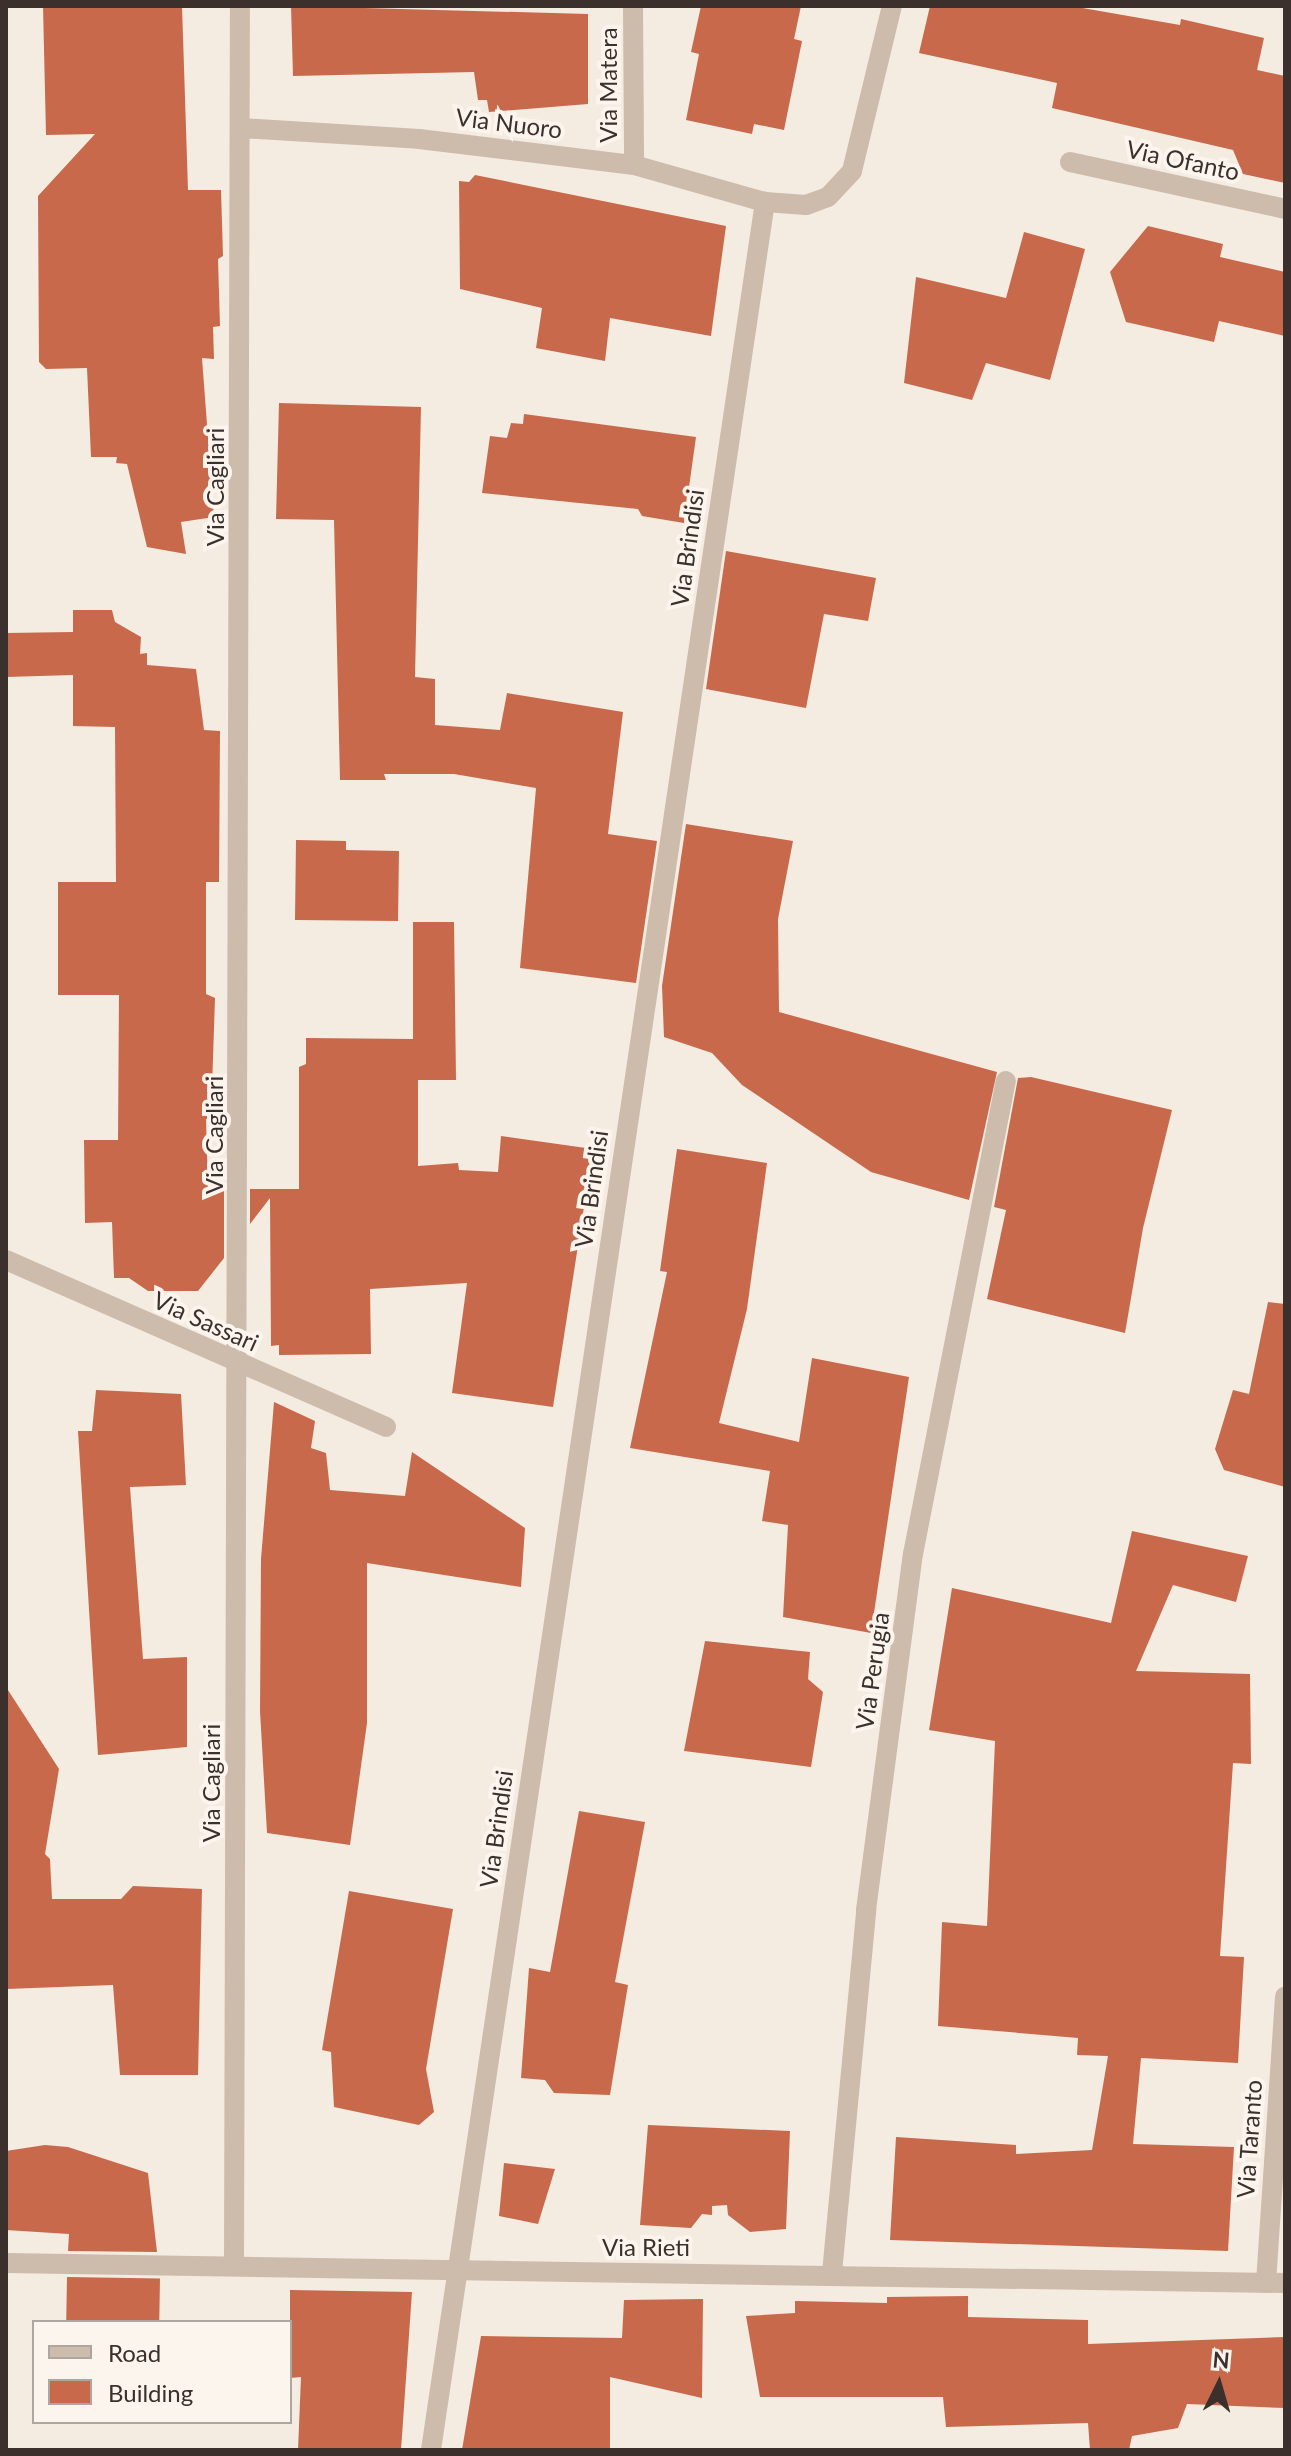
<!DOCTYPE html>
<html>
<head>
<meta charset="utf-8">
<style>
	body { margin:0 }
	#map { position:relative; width:1291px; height:2456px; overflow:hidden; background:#f4ebe1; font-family:Lato,sans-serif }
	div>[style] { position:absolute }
	.building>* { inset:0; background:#c8694b; transform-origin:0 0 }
	.minor>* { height:20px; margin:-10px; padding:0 10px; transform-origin:10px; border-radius:10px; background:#cdbbac }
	span { translate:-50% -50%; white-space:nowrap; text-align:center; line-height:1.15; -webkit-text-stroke:8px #fbf5ee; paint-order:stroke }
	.street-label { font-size:24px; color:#3b302b }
	.frame { position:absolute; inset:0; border:8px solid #3b302b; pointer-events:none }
	.legend { position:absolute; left:32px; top:2320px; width:260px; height:104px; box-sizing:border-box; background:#fbf5ee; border:2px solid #aea6a0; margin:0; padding:10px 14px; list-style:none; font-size:24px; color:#3b302b }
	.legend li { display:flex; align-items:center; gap:16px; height:40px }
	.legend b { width:40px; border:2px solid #aea6a0 }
	.north { position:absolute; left:1179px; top:2344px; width:80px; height:80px; -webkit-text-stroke:6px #fbf5ee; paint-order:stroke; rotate:5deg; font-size:22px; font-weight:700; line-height:32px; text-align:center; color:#3b302b }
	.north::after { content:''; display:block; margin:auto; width:28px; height:36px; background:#3b302b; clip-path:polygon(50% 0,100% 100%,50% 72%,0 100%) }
</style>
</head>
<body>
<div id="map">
	<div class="building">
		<i style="clip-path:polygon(43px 6px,182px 6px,188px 190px,221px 190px,223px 256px,218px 259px,220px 326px,213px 327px,214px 359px,202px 358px,214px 517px,181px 522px,186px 554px,147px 547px,127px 464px,116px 463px,117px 457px,91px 457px,87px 368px,46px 369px,39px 362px,38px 196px,95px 134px,46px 135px)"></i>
		<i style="clip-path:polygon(291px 6px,588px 14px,588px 104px,489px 112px,487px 100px,478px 100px,474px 72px,293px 76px)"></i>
		<i style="clip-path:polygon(701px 6px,801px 6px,794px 39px,802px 41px,784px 130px,754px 124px,752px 134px,686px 120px,699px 54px,691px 52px)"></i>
		<i style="clip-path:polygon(930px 6px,1071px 6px,1180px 25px,1181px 19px,1264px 38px,1257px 70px,1285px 76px,1285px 183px,1243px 174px,1233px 150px,1052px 108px,1057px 83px,919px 53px)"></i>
		<i style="clip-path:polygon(475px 175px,726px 226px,711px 336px,610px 318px,605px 361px,536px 348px,542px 308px,460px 289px,459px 181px,469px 182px)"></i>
		<i style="clip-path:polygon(1148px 226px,1223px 244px,1220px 257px,1285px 272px,1285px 336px,1219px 321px,1214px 342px,1126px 322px,1110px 272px)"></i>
		<i style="clip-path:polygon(1024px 232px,1085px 249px,1050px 380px,986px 363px,972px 400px,904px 383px,916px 277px,1006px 298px)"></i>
		<i style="clip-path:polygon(279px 403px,421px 407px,415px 677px,435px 679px,435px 725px,500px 730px,507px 693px,623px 712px,608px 834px,657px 841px,636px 983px,520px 968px,536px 788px,454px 774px,384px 774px,386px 780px,340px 780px,334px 520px,276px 519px)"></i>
		<i style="clip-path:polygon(524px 414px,696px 437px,684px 523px,642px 516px,638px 509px,482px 493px,490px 436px,507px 438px,511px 423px,523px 424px)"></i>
		<i style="clip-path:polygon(726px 551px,876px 578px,868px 621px,824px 614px,806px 708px,706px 689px)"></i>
		<i style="clip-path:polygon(73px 610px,112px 610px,115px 622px,141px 637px,140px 654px,147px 653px,147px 665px,196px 669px,204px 730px,220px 731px,219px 882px,206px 882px,206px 994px,215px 998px,211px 1119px,206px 1119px,208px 1189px,224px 1189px,224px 1258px,198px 1291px,148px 1291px,129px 1278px,114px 1278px,112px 1222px,85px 1223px,84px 1140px,118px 1140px,119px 995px,58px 995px,58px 882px,116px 882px,115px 727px,73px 726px,73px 675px,6px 677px,6px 633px,73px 632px)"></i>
		<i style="clip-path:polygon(686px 824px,793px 841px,778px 919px,779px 1012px,997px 1072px,969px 1200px,871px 1172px,742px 1085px,712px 1053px,664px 1037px,662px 986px)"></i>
		<i style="clip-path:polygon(296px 840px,346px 841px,346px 850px,399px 851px,398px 921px,295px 920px)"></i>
		<i style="clip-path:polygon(413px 922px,454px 922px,456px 1080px,418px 1080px,418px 1166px,458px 1163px,459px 1170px,498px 1172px,501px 1136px,593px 1149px,553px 1407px,452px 1393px,467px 1283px,370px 1289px,371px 1354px,279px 1355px,279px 1345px,271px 1346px,270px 1198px,250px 1224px,250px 1189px,299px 1189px,299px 1067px,306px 1064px,306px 1038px,413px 1039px)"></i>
		<i style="clip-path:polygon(1031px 1077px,1172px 1110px,1143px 1228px,1125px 1333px,987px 1299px,1006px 1210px,994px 1207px,1018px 1078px)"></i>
		<i style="clip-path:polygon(677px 1149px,767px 1163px,747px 1309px,719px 1423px,799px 1442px,812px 1358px,909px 1377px,871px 1633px,783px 1617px,788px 1525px,762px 1521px,770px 1471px,630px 1448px,667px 1272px,660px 1271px)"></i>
		<i style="clip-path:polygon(1268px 1302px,1285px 1304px,1285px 1487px,1224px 1470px,1215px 1449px,1233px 1390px,1249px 1394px)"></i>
		<i style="clip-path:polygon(96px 1390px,181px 1394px,186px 1485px,130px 1487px,143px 1659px,187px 1657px,187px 1747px,98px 1755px,78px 1431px,92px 1431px)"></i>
		<i style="clip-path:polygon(274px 1402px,315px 1421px,311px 1448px,326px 1453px,330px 1490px,405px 1496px,412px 1452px,525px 1528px,521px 1587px,367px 1563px,367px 1723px,350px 1845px,267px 1833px,260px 1711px,261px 1559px)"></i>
		<i style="clip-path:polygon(1132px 1531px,1248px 1556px,1236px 1602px,1173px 1585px,1136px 1671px,1250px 1674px,1251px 1764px,1233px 1763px,1220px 1956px,1244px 1957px,1238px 2063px,1141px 2058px,1133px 2144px,1234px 2147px,1228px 2251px,890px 2240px,896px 2137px,1016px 2145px,1016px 2154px,1092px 2150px,1108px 2056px,1077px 2055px,1078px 2038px,938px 2026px,942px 1922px,987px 1926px,995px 1741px,929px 1730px,952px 1588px,1111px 1623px)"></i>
		<i style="clip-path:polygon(705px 1641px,810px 1652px,808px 1679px,823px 1692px,811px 1767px,684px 1751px)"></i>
		<i style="clip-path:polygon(6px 1687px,59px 1769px,45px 1854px,50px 1859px,52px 1899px,121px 1899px,133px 1886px,202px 1889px,198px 2075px,120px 2075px,113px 1985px,6px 1989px)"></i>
		<i style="clip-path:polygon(579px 1811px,645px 1822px,615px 1982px,628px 1985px,610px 2095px,554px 2093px,545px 2080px,521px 2078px,529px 1968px,550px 1972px)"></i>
		<i style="clip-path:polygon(349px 1891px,453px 1909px,426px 2069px,434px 2112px,419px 2125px,334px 2107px,331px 2052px,322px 2050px)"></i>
		<i style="clip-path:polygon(648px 2125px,790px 2131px,786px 2229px,750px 2232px,728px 2215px,727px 2205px,712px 2206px,712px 2215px,702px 2214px,691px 2228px,640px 2225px)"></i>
		<i style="clip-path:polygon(45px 2145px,68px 2147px,148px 2173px,157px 2252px,68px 2251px,69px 2234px,6px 2230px,6px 2151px)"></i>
		<i style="clip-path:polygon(504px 2163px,555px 2169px,538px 2224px,499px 2216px)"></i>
		<i style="left:67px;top:2277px;width:93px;height:45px;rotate:1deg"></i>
		<i style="clip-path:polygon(290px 2290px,412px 2292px,401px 2450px,298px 2450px,301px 2377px,290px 2378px)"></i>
		<i style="clip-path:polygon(968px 2296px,968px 2317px,1088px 2320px,1088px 2344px,1285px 2337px,1285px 2408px,1187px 2404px,1178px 2428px,1132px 2436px,1129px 2450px,1090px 2450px,1088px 2423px,946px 2427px,943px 2397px,760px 2397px,746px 2316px,795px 2313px,795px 2301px,887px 2303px,887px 2297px)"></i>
		<i style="clip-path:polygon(703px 2299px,702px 2398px,610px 2377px,610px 2450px,462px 2450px,481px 2336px,622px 2338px,624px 2300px)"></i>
	</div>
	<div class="minor">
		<i style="left:633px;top:6px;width:159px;rotate:89.6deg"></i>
		<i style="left:241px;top:128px;width:178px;rotate:3.5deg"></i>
		<i style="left:419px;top:139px;width:217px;rotate:6.9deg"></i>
		<i style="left:634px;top:165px;width:136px;rotate:15.8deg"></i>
		<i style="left:1070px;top:162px;width:220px;rotate:12.3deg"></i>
		<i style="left:6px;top:1260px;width:415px;rotate:23.7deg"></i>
		<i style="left:6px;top:2263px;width:1279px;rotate:0.9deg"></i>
		<i style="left:234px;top:2265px;width:2259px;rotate:-89.85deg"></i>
		<i style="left:832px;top:2273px;width:365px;rotate:-84.6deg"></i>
		<i style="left:866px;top:1910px;width:359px;rotate:-82.5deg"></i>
		<i style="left:913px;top:1554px;width:482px;rotate:-78.9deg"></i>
		<i style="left:1266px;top:2283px;width:287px;rotate:-86.2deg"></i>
		<i style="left:431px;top:2450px;width:2273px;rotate:-81.55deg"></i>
		<i style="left:765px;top:202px;width:41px;rotate:4.2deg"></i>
		<i style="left:806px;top:205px;width:23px;rotate:-20deg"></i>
		<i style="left:828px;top:197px;width:35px;rotate:-47deg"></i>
		<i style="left:852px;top:171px;width:170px;rotate:-76.4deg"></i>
	</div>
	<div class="street-label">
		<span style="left:608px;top:85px;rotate:-90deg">Via Matera</span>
		<span style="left:509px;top:123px;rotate:7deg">Via Nuoro</span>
		<span style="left:1183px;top:160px;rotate:12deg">Via Ofanto</span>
		<span style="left:215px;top:487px;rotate:-90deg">Via Cagliari</span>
		<span style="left:687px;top:548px;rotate:-82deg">Via Brindisi</span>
		<span style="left:214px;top:1135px;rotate:-90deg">Via Cagliari</span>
		<span style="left:591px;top:1189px;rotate:-82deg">Via Brindisi</span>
		<span style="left:206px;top:1321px;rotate:24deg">Via Sassari</span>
		<span style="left:872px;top:1671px;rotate:-82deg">Via Perugia</span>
		<span style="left:211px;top:1783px;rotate:-90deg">Via Cagliari</span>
		<span style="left:496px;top:1829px;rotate:-82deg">Via Brindisi</span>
		<span style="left:1249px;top:2139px;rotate:-86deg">Via Taranto</span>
		<span style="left:646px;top:2247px">Via Rieti</span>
	</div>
	<div class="frame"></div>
	<ul class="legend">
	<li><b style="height:10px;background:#cdbbac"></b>Road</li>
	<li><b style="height:22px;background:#c8694b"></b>Building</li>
	</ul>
	<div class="north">N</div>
</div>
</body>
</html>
